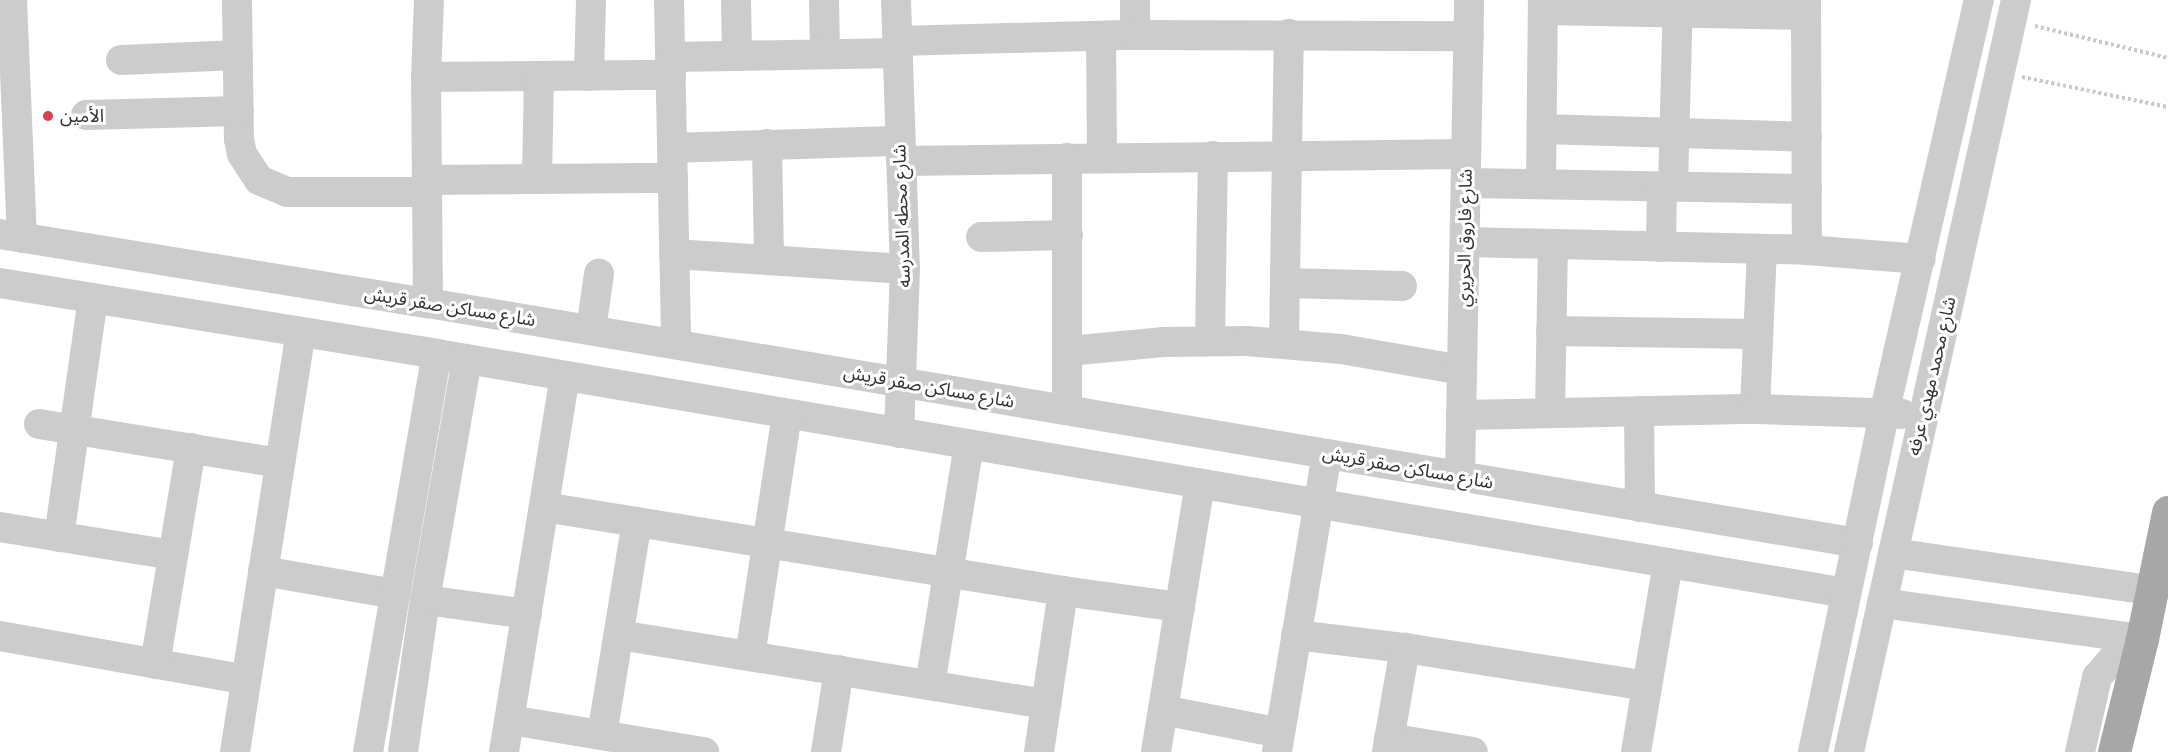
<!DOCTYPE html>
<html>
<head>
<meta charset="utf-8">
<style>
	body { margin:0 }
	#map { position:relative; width:2168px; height:752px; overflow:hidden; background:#fff; font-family:Cabin,"Noto Sans Arabic",sans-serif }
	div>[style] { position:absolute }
	.path>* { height:4px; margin-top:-2px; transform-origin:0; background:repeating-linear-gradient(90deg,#c9c9c9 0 3px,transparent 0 6px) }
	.minor>* { height:30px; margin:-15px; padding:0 15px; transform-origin:15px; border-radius:15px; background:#ccc }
	.major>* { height:33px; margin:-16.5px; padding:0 16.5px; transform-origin:16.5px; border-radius:16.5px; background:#a7a7a7 }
	.dots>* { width:16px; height:16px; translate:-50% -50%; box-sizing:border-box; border:3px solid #fff; border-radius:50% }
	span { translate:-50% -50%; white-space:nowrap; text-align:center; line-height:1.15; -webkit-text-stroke:6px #fff; paint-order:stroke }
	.poi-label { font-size:18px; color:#2f2f2f }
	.left { translate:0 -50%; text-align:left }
	.street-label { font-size:18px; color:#2f2f2f }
</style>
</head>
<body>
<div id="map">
	<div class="path">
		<i style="left:2035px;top:26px;width:137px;rotate:13.5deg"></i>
		<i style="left:2022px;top:77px;width:149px;rotate:11.6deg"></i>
	</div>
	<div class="minor">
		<i style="left:12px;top:0;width:238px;rotate:87.6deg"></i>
		<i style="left:237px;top:0;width:139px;rotate:89.2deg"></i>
		<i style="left:239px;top:139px;width:15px;rotate:79deg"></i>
		<i style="left:242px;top:154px;width:31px;rotate:57deg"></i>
		<i style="left:259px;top:180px;width:30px;rotate:23deg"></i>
		<i style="left:287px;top:192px;width:139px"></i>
		<i style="left:669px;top:0;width:344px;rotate:88.8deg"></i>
		<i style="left:736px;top:0;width:56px;rotate:89deg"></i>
		<i style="left:824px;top:0;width:54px;rotate:88.9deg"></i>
		<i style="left:896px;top:0;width:269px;rotate:88.1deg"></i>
		<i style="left:905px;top:269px;width:164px;rotate:92.1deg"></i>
		<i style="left:1135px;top:0;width:35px;rotate:90deg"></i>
		<i style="left:1806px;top:0;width:250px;rotate:89.8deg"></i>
		<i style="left:1543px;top:10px;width:263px;rotate:1.1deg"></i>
		<i style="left:1101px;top:36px;width:121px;rotate:89.5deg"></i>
		<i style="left:898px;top:41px;width:237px;rotate:-1.5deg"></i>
		<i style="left:1135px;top:35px;width:334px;rotate:0.2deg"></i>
		<i style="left:671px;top:57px;width:227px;rotate:-1deg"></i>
		<i style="left:121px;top:60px;width:117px;rotate:-2.4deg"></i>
		<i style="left:589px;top:76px;width:76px;rotate:-88.5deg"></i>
		<i style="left:426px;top:77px;width:245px;rotate:-0.5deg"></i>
		<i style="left:86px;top:115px;width:153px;rotate:-1.5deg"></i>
		<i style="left:1542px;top:129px;width:265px;rotate:1.7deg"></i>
		<i style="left:767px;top:144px;width:116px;rotate:89deg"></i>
		<i style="left:672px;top:148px;width:228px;rotate:-1.8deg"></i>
		<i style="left:901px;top:161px;width:565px;rotate:-0.71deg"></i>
		<i style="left:537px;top:179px;width:103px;rotate:-88.9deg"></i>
		<i style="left:427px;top:180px;width:246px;rotate:-0.5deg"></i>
		<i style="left:1466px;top:183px;width:341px;rotate:1deg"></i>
		<i style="left:1541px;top:184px;width:184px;rotate:-89.4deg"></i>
		<i style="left:1673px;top:187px;width:187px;rotate:-88.5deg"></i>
		<i style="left:0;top:234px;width:434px;rotate:9.2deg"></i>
		<i style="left:428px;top:303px;width:1450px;rotate:9.53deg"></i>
		<i style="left:981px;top:237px;width:87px;rotate:-1.3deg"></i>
		<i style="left:1465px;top:242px;width:342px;rotate:1.3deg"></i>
		<i style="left:1807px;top:250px;width:114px;rotate:4.5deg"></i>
		<i style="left:1661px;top:247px;width:60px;rotate:-89deg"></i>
		<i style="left:674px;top:254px;width:231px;rotate:3.7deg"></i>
		<i style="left:0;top:283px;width:443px;rotate:9.2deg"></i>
		<i style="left:437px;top:354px;width:1429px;rotate:9.63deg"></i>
		<i style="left:1285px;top:283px;width:117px;rotate:1.5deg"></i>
		<i style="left:428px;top:303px;width:226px;rotate:-90.5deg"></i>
		<i style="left:426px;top:77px;width:77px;rotate:-87.8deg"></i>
		<i style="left:591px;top:330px;width:57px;rotate:-81.9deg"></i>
		<i style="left:1551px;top:331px;width:207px;rotate:0.8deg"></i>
		<i style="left:1210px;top:340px;width:184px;rotate:-89.1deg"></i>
		<i style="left:1284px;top:343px;width:309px;rotate:-89.1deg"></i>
		<i style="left:1068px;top:351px;width:95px;rotate:-5.4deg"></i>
		<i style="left:1163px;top:342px;width:84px;rotate:-0.7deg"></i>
		<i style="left:1247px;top:341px;width:94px;rotate:4.9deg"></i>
		<i style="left:1341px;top:349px;width:123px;rotate:9.8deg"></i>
		<i style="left:1755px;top:409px;width:160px;rotate:-87.5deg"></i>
		<i style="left:1067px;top:410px;width:252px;rotate:-90deg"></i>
		<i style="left:1639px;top:411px;width:96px;rotate:89.4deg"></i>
		<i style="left:1550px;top:413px;width:169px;rotate:-89deg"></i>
		<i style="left:1461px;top:415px;width:294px;rotate:-1.2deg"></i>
		<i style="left:1755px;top:409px;width:147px;rotate:1.9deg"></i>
		<i style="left:39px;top:424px;width:244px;rotate:9.2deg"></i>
		<i style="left:1460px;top:476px;width:476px;rotate:-88.9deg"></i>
		<i style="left:544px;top:507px;width:526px;rotate:9.19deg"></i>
		<i style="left:1063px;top:591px;width:118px;rotate:7.8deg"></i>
		<i style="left:0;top:527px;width:175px;rotate:9.2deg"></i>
		<i style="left:59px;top:537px;width:241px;rotate:-81.9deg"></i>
		<i style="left:1893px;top:553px;width:261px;rotate:8.2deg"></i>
		<i style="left:263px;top:571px;width:134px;rotate:9.9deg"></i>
		<i style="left:425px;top:600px;width:103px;rotate:7.8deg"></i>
		<i style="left:1882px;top:603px;width:262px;rotate:7.9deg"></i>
		<i style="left:619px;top:635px;width:433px;rotate:9.2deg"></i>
		<i style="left:1296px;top:635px;width:110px;rotate:6.8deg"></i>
		<i style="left:1405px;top:648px;width:245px;rotate:8.9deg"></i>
		<i style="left:0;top:636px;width:250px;rotate:10.1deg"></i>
		<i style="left:750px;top:656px;width:245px;rotate:-81.3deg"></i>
		<i style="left:155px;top:664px;width:219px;rotate:-80.5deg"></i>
		<i style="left:930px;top:685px;width:243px;rotate:-80.8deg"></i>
		<i style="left:1163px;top:710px;width:119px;rotate:11.1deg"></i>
		<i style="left:510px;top:720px;width:197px;rotate:9.4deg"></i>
		<i style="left:602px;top:735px;width:216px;rotate:-80.7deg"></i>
		<i style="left:1389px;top:738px;width:85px;rotate:9.5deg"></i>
		<i style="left:235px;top:752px;width:425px;rotate:-81.1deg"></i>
		<i style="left:368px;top:752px;width:404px;rotate:-80.2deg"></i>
		<i style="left:403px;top:752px;width:154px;rotate:-81.8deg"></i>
		<i style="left:425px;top:600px;width:244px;rotate:-80.1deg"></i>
		<i style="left:504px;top:752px;width:381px;rotate:-80.8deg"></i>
		<i style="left:826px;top:752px;width:83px;rotate:-81deg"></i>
		<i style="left:1039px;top:752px;width:163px;rotate:-81.5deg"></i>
		<i style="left:1156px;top:752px;width:272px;rotate:-80.7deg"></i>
		<i style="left:1277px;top:752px;width:302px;rotate:-80.5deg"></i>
		<i style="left:1387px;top:752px;width:106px;rotate:-80.2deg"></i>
		<i style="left:1636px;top:752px;width:192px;rotate:-80.4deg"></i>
		<i style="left:1813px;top:752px;width:345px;rotate:-78.1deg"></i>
		<i style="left:1884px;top:414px;width:425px;rotate:-77.1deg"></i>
		<i style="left:1849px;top:752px;width:770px;rotate:-77.48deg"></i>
		<i style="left:2080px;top:752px;width:77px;rotate:-77.2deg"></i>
		<i style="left:2097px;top:677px;width:30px;rotate:-49deg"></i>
		<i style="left:2117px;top:654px;width:26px;rotate:-23deg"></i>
	</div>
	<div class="major">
		<i style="left:2114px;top:752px;width:116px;rotate:-76.1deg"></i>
		<i style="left:2142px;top:639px;width:130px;rotate:-78.4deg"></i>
	</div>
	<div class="dots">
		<i style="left:48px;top:116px;background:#d54150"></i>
	</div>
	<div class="poi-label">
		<span class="left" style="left:60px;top:116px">الأمين</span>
	</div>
	<div class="street-label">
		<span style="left:902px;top:216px;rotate:-92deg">شارع محطه المدرسه</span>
		<span style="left:1465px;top:238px;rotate:-89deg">شارع فاروق الحريري</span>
		<span style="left:450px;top:307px;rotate:9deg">شارع مساكن صقر قريش</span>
		<span style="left:1932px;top:376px;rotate:-77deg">شارع محمد مهدي عرفه</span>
		<span style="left:929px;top:387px;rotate:10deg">شارع مساكن صقر قريش</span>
		<span style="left:1408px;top:468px;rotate:10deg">شارع مساكن صقر قريش</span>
	</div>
</div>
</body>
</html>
